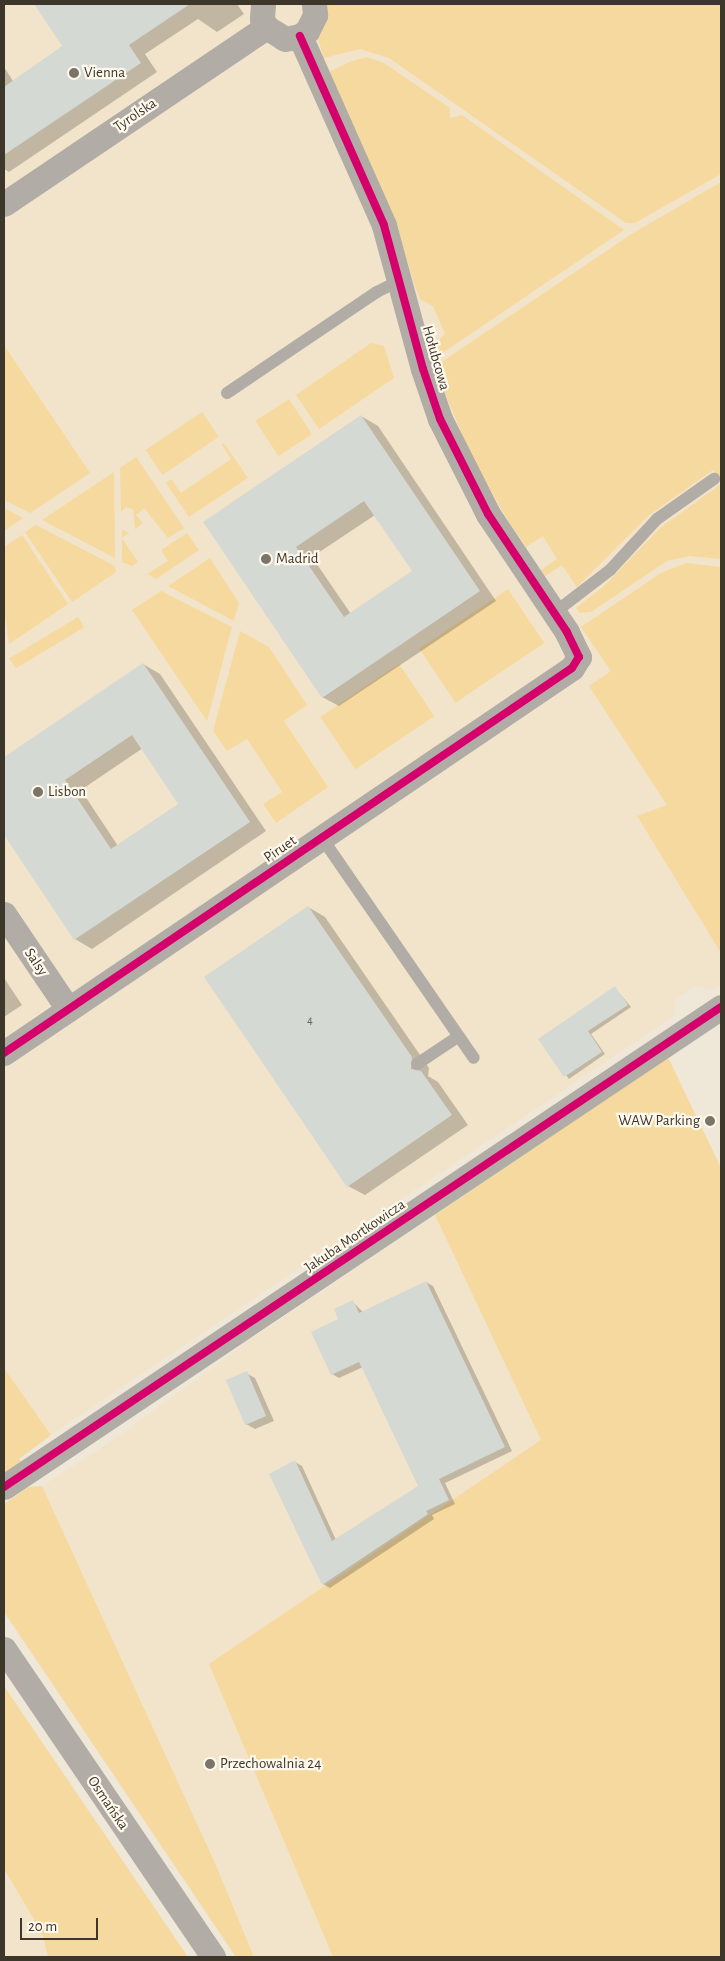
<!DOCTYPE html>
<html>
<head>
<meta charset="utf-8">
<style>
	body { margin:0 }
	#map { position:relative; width:725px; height:1961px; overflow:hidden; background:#efe7d8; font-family:"Alegreya Sans",sans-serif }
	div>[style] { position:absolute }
	.built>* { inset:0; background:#f2e4ca }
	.green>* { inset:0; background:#f6d99e; transform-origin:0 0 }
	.shadow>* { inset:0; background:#0003 }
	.building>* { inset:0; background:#d5d9d3; transform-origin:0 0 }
	.service>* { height:12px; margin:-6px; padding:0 6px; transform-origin:6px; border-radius:6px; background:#b1ada6 }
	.minor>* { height:25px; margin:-12.5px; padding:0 12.5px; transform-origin:12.5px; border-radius:12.5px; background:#b1ada6 }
	.cycleway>* { height:8px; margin:-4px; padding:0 4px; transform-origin:4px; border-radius:4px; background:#d6006c }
	.dots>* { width:14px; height:14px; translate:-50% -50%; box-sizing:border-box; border:2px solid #fef8ed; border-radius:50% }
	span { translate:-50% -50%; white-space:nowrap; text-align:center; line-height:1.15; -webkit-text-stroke:4.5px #fef8ed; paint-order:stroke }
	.number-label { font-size:12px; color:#636056 }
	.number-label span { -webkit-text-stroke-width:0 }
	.poi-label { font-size:15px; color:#3c362b }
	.left { translate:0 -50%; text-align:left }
	.right { translate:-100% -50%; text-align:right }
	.street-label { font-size:15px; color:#3c362b }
	.frame { position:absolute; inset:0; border:5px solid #3c362b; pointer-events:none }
	.scale { position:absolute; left:20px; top:1918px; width:78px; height:22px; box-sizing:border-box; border:2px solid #3c362b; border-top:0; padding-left:6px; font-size:15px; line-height:18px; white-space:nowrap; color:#3c362b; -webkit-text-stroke:4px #fef8ed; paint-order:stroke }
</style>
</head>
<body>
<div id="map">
	<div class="built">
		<i style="clip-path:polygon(4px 4px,721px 4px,721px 984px,713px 990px,696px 986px,676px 999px,674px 1016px,51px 1435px,4px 1368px)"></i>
		<i style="clip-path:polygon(435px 1215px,541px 1440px,210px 1664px,333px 1957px,254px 1957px,215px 1863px,42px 1486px,107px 1444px,257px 1335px)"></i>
		<i style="clip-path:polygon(4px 1869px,42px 1933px,48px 1957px,4px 1957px)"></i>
	</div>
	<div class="green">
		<i style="clip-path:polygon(328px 4px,721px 4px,721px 174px,635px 223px,626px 223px,389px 58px,360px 49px,324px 58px,317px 36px)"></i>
		<i style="clip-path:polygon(367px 57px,384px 63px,450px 108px,450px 118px,462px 115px,624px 230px,432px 360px,435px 344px,445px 334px,433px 306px,420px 299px,416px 289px,400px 238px,329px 72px,349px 62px)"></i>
		<i style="clip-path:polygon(721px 182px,721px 482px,713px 470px,648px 516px,577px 587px,562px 565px,545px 576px,541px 570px,557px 559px,543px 536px,526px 547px,510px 524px,472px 458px,434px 367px,633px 233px)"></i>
		<i style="clip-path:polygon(371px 343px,384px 346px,394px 378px,319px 429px,296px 395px)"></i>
		<i style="clip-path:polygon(4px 345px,90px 473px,30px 513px,4px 500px)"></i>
		<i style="left:289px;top:399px;width:42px;height:40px;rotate:57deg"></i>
		<i style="left:202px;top:412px;width:30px;height:68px;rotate:56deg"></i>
		<i style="clip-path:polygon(224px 443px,248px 478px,189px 517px,166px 483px,171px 479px,181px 493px,231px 459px,222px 445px)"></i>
		<i style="clip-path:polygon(136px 457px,184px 528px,168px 538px,144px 508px,136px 515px,143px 523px,135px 529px,133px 509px,126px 507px,121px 512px,120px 468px)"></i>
		<i style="clip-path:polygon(114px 472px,115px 558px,42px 520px)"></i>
		<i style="clip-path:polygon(721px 484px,721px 559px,689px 556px,667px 561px,591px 612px,580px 613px,576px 608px,604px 586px,660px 528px)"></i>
		<i style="clip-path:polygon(4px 508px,23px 518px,4px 531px)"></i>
		<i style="clip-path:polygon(36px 525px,115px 566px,116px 572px,72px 602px,25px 532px)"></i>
		<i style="clip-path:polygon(122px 529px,129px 533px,122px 538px,138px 562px,132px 566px,122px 562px)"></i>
		<i style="clip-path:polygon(187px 533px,199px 550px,156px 579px,147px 574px,168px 561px,161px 550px)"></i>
		<i style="clip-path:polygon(22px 535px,68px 604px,9px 644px,4px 608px,4px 547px)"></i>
		<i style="clip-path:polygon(210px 558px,239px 603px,234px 621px,168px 586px)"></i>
		<i style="clip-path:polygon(686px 563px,721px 567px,721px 953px,637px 816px,667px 805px,589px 686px,611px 671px,581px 627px,661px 573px)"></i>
		<i style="left:508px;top:589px;width:65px;height:107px;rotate:56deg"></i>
		<i style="clip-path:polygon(161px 591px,232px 627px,207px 721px,132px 610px)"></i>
		<i style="left:78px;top:617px;width:12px;height:80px;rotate:59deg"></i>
		<i style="clip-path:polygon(240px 631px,269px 647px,307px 705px,284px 721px,328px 787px,276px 823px,263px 804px,282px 792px,247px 739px,227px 751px,213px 731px)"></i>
		<i style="left:399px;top:664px;width:63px;height:95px;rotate:56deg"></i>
		<i style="clip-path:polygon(668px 1057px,721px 1168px,721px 1957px,333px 1957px,209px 1664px,541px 1440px,435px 1215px)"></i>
		<i style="clip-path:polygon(4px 1368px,51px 1435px,19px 1459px,23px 1464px,4px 1477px)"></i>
		<i style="clip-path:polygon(42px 1486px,215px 1863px,254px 1957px,236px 1957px,4px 1612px,4px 1504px,29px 1487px)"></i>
		<i style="clip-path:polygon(4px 1686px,188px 1957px,48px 1957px,42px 1933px,4px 1869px)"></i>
	</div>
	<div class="shadow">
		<i style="clip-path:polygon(35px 4px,237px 4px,244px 14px,217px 32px,198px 19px,145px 54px,157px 72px,9px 172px,4px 169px,4px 67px,13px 81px,64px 47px)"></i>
		<i style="clip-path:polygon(evenodd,361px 416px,378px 426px,496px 601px,339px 706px,322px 697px,205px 522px,361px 416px,375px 515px,414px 572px,351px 614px,312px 557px,375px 515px)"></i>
		<i style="clip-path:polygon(evenodd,143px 664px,160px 674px,266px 831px,92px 949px,75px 939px,4px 833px,4px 758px,143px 664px,143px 748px,180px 804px,118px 846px,81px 790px,143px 748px)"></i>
		<i style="clip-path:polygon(308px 907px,325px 917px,429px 1068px,428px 1076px,438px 1082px,468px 1125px,365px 1195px,348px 1186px)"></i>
		<i style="clip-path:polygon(4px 978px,22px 1005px,4px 1017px)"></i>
		<i style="clip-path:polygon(615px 988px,631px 1007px,591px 1034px,605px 1054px,569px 1079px,540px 1040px)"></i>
		<i style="clip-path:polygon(426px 1282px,433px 1286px,512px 1451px,445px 1483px,455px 1504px,432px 1515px,434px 1519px,330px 1588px,323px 1584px,295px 1462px,302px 1466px,336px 1540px,420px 1487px,363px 1367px,339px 1378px,332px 1374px,340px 1320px,353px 1302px,363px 1312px)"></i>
		<i style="clip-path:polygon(246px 1373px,255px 1378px,274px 1421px,255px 1429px,246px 1424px)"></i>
	</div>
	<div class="building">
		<i style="clip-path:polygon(34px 4px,190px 4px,129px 45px,141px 63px,4px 155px,4px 87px,62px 46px)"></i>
		<i style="clip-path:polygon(evenodd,361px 415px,480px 591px,322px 698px,203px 522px,361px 415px,364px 501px,412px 571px,344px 617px,296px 547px,364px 501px)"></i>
		<i style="clip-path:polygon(evenodd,143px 663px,250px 822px,74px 940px,4px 835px,4px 757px,143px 663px,132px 735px,178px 804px,111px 849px,65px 780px,132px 735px)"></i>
		<i style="clip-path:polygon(308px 906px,412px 1057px,411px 1069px,421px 1071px,452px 1115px,347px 1187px,204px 977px)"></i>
		<i style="clip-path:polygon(615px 986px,628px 1005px,588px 1031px,602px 1052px,564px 1077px,538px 1039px)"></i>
		<i style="clip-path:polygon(426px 1281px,505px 1447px,439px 1479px,449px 1500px,426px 1511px,428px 1514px,322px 1585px,269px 1474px,295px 1460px,332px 1541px,418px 1486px,359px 1362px,331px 1375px,311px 1332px,338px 1319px,334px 1309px,353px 1300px,359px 1313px)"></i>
		<i style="left:247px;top:1371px;width:49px;height:23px;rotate:67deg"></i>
	</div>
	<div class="service">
		<i style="left:227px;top:393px;width:181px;rotate:-34deg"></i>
		<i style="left:377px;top:292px;width:27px;rotate:-27deg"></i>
		<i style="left:554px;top:613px;width:71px;rotate:-37.5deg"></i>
		<i style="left:610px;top:570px;width:69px;rotate:-47.3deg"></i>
		<i style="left:657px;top:519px;width:70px;rotate:-35.1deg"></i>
		<i style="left:322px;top:838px;width:267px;rotate:55.4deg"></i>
		<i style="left:417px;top:1064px;width:50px;rotate:-33.7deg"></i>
	</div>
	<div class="minor">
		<i style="left:263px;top:4px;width:15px;rotate:94deg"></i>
		<i style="left:262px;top:19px;width:9px;rotate:63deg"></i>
		<i style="left:266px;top:27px;width:22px;rotate:32deg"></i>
		<i style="left:285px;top:39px;width:15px;rotate:-11deg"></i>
		<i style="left:300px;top:36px;width:9px;rotate:-36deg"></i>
		<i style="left:307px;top:31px;width:18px;rotate:-63deg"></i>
		<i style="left:315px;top:15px;width:11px;rotate:-95deg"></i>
		<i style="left:4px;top:204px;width:316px;rotate:-34deg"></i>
		<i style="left:4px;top:914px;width:115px;rotate:56deg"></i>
		<i style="left:4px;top:1053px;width:686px;rotate:-34.13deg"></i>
		<i style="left:572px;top:668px;width:13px;rotate:-58deg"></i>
		<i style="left:579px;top:657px;width:28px;rotate:-116deg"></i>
		<i style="left:567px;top:632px;width:142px;rotate:-123.8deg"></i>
		<i style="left:488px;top:514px;width:106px;rotate:-116.8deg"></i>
		<i style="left:440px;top:419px;width:53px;rotate:-108.8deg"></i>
		<i style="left:423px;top:369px;width:149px;rotate:-105.2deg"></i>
		<i style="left:384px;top:225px;width:207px;rotate:-114deg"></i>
		<i style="left:4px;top:1487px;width:863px;rotate:-33.8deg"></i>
		<i style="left:4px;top:1649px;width:372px;rotate:55.8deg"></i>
	</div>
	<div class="cycleway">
		<i style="left:4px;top:1053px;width:686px;rotate:-34.13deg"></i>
		<i style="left:572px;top:668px;width:13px;rotate:-58deg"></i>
		<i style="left:579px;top:657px;width:28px;rotate:-116deg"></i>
		<i style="left:567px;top:632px;width:142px;rotate:-123.8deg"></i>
		<i style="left:488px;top:514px;width:106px;rotate:-116.8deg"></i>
		<i style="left:440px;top:419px;width:53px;rotate:-108.8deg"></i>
		<i style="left:423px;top:369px;width:149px;rotate:-105.2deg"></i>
		<i style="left:384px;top:225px;width:207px;rotate:-114deg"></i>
		<i style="left:4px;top:1487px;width:863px;rotate:-33.8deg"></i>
	</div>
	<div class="dots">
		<i style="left:74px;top:73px;background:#7b7468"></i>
		<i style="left:266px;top:559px;background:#7b7468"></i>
		<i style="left:38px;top:792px;background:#7b7468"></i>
		<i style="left:710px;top:1121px;background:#7b7468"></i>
		<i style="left:210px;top:1764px;background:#7b7468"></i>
	</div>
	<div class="number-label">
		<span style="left:310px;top:1021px">4</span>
	</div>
	<div class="poi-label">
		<span class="left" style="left:84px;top:73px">Vienna</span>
		<span class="left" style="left:276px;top:559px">Madrid</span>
		<span class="left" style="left:48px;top:792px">Lisbon</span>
		<span class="right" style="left:700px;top:1121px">WAW Parking</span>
		<span class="left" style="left:220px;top:1764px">Przechowalnia 24</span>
	</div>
	<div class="street-label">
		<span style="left:135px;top:115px;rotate:-34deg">Tyrolska</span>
		<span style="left:436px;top:358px;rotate:74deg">Hołubcowa</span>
		<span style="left:280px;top:849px;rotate:-34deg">Piruet</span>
		<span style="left:36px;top:962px;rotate:56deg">Salsy</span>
		<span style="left:355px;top:1236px;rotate:-34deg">Jakuba Mortkowicza</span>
		<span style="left:108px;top:1803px;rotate:56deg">Osmańska</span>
	</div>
	<div class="frame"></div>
	<div class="scale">20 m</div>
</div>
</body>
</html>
